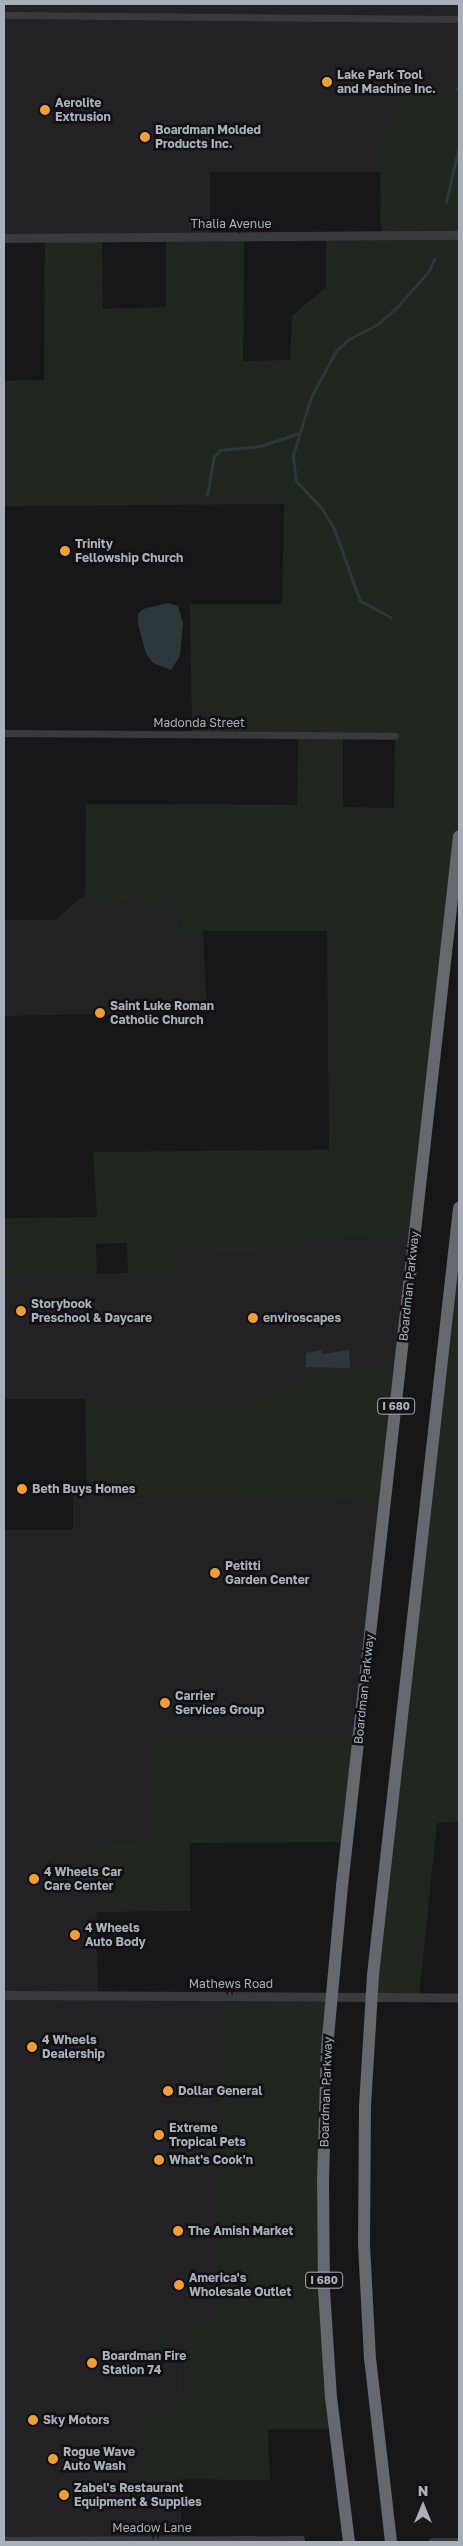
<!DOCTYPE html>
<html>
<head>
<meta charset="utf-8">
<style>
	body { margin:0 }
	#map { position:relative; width:463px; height:2546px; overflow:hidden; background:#171719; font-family:"Golos Text",sans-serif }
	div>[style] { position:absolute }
	.built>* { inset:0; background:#232326 }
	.green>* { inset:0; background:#1f271f; transform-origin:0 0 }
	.water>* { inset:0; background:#2d383d }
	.stream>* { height:2.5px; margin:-1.25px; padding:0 1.25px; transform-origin:1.25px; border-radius:1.25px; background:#2d383d }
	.minor>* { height:7px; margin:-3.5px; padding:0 3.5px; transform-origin:3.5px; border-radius:3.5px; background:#383a3e }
	.tertiary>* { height:9px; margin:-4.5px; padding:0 4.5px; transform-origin:4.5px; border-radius:4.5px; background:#383a3e }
	.motorway>* { height:12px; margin:-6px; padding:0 6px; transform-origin:6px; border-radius:6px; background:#64686f }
	.dots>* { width:14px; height:14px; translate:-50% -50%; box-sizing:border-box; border:2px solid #121214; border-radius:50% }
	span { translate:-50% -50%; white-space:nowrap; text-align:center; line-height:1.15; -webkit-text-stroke:5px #121214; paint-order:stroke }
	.shield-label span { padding:1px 4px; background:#121214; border:1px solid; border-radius:4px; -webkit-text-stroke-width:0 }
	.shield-label { font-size:11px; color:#a9b0b9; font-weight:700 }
	.poi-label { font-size:12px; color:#a9b0b9; font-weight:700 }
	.left { translate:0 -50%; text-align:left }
	.street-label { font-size:12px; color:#a9b0b9 }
	.frame { position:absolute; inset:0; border:5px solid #a9b0b9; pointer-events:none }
	.north { position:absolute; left:398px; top:2481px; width:50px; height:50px; -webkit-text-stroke:4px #121214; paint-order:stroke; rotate:0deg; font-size:14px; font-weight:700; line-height:20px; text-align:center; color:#a9b0b9 }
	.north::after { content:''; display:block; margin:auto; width:18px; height:22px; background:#a9b0b9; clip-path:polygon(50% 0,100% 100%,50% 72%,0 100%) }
</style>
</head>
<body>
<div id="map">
	<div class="built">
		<i style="clip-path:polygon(4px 4px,459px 4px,459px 90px,403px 90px,380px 149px,381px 172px,210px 172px,210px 237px,4px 238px)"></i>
		<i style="clip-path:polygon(85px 895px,179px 912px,180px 931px,203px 931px,207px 1012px,4px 1016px,4px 920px,55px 920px)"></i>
		<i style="clip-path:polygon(309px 1235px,415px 1236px,399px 1371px,327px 1371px,260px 1399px,4px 1399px,4px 1276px,178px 1276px,178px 1256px,286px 1255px)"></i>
		<i style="clip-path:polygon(73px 1496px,385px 1500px,359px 1734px,159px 1840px,95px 1841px,98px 1995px,223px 1996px,220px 2324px,183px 2324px,184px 2407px,144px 2479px,181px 2479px,181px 2539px,4px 2542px,4px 1530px,73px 1530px)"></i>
	</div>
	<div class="green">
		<i style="clip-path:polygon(evenodd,403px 90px,459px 90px,459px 837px,415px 1236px,309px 1235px,286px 1255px,178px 1256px,178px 1276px,4px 1276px,4px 1218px,97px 1217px,93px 1152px,329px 1150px,327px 931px,180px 931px,179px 912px,85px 895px,86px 804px,297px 805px,298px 735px,192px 735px,190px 604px,282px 604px,284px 504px,4px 506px,4px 381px,44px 380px,45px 238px,102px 237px,103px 309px,166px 307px,166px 237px,244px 237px,243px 361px,290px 360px,292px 316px,326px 287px,326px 236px,381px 235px,380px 149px,403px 90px,343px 735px,395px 736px,394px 808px,343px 807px,343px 735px,403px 90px,127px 1243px,128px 1273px,97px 1274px,96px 1244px,127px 1243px)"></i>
		<i style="clip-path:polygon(459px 1208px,459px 1822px,437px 1823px,419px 1997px,372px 1996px)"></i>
		<i style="left:9px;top:1286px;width:24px;height:10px"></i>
		<i style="left:103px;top:1302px;width:26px;height:17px;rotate:90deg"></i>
		<i style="clip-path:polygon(327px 1371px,399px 1371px,385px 1500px,87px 1496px,85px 1399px,260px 1399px)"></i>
		<i style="clip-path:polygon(157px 1734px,359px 1734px,347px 1842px,190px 1843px,190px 1911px,96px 1912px,95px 1841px,158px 1840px)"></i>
		<i style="clip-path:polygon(223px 1996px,331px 1996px,323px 2181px,335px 2429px,268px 2429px,270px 2480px,144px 2479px,143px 2407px,184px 2407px,183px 2324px,220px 2324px)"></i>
		<i style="clip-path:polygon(154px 2334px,161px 2335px,165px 2355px,161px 2361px,150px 2358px,151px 2336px)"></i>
	</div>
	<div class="water">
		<i style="clip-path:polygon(168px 603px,178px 606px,183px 623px,180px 656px,171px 670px,153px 663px,146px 654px,138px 624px,138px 614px,143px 609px)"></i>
		<i style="clip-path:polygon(321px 1350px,322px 1354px,349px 1350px,350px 1368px,306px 1367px,306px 1353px)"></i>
	</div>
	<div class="stream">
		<i style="left:457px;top:88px;width:2px;rotate:27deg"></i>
		<i style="left:446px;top:202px;width:57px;rotate:-76.9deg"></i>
		<i style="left:207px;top:495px;width:39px;rotate:-80deg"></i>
		<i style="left:214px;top:457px;width:9px;rotate:-49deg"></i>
		<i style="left:220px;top:450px;width:41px;rotate:-5.6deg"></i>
		<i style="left:261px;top:446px;width:39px;rotate:-19deg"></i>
		<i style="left:391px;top:618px;width:35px;rotate:-151deg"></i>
		<i style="left:360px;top:601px;width:77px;rotate:-109.9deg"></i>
		<i style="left:334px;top:529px;width:23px;rotate:-121deg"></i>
		<i style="left:322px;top:509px;width:38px;rotate:-133deg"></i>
		<i style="left:296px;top:481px;width:26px;rotate:-97deg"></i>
		<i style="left:293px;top:455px;width:61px;rotate:-72.8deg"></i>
		<i style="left:311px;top:397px;width:52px;rotate:-61.5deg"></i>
		<i style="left:336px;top:351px;width:18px;rotate:-43deg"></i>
		<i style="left:349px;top:339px;width:33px;rotate:-27deg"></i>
		<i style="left:378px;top:324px;width:25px;rotate:-42deg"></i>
		<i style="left:397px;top:307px;width:48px;rotate:-48.4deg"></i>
		<i style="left:429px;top:271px;width:13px;rotate:-67deg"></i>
	</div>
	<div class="minor">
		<i style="left:4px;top:15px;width:455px;rotate:0.5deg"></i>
		<i style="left:4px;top:733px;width:391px;rotate:0.4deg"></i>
		<i style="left:4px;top:2540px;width:297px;rotate:-0.2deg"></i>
		<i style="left:432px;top:2541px;width:27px"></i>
	</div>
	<div class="tertiary">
		<i style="left:4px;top:238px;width:455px;rotate:-0.4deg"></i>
		<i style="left:4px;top:1995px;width:455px;rotate:0.3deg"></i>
	</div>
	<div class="motorway">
		<i style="left:349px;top:2542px;width:145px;rotate:-97.1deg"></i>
		<i style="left:331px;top:2398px;width:108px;rotate:-93.7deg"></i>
		<i style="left:324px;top:2290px;width:109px;rotate:-90.5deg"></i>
		<i style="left:323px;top:2181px;width:133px;rotate:-88.3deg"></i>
		<i style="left:327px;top:2048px;width:163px;rotate:-84.7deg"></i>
		<i style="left:342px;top:1886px;width:1056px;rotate:-83.64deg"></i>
		<i style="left:391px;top:2542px;width:184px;rotate:-96.5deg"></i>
		<i style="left:370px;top:2359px;width:114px;rotate:-93deg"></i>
		<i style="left:364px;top:2245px;width:139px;rotate:-89.6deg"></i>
		<i style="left:365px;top:2106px;width:131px;rotate:-86.5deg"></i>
		<i style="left:373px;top:1975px;width:772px;rotate:-83.6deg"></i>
	</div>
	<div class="dots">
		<i style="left:327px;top:82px;background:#f29e36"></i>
		<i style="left:45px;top:110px;background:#f29e36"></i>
		<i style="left:145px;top:137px;background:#f29e36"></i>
		<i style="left:65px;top:551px;background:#f29e36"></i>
		<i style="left:100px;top:1013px;background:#f29e36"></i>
		<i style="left:21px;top:1311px;background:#f29e36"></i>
		<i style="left:253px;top:1318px;background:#f29e36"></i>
		<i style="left:22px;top:1489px;background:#f29e36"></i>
		<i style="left:215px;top:1573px;background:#f29e36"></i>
		<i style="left:165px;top:1703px;background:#f29e36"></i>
		<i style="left:34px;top:1879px;background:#f29e36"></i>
		<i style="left:75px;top:1935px;background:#f29e36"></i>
		<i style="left:32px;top:2047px;background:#f29e36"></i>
		<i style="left:168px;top:2091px;background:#f29e36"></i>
		<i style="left:159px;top:2135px;background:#f29e36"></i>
		<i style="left:159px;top:2160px;background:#f29e36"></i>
		<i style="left:178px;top:2231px;background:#f29e36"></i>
		<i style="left:179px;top:2285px;background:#f29e36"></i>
		<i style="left:92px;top:2363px;background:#f29e36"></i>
		<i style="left:33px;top:2420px;background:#f29e36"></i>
		<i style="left:53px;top:2459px;background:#f29e36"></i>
		<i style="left:64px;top:2495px;background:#f29e36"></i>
	</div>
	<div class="shield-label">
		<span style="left:396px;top:1406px">I 680</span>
		<span style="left:324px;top:2280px">I 680</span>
	</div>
	<div class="poi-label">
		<span class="left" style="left:337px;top:82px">Lake Park Tool<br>and Machine Inc.</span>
		<span class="left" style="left:55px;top:110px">Aerolite<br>Extrusion</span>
		<span class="left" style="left:155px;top:137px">Boardman Molded<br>Products Inc.</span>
		<span class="left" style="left:75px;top:551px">Trinity<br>Fellowship Church</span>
		<span class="left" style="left:110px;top:1013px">Saint Luke Roman<br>Catholic Church</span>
		<span class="left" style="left:31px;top:1311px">Storybook<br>Preschool &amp; Daycare</span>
		<span class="left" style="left:263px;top:1318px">enviroscapes</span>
		<span class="left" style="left:32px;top:1489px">Beth Buys Homes</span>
		<span class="left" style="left:225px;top:1573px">Petitti<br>Garden Center</span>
		<span class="left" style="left:175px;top:1703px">Carrier<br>Services Group</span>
		<span class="left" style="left:44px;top:1879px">4 Wheels Car<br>Care Center</span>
		<span class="left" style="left:85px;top:1935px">4 Wheels<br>Auto Body</span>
		<span class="left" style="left:42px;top:2047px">4 Wheels<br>Dealership</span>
		<span class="left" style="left:178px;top:2091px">Dollar General</span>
		<span class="left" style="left:169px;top:2135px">Extreme<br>Tropical Pets</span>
		<span class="left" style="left:169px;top:2160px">What's Cook'n</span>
		<span class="left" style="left:188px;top:2231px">The Amish Market</span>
		<span class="left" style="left:189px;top:2285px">America's<br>Wholesale Outlet</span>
		<span class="left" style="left:102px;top:2363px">Boardman Fire<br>Station 74</span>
		<span class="left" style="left:43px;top:2420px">Sky Motors</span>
		<span class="left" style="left:63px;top:2459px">Rogue Wave<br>Auto Wash</span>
		<span class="left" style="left:74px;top:2495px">Zabel's Restaurant<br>Equipment &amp; Supplies</span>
	</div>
	<div class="street-label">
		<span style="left:231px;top:224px">Thalia Avenue</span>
		<span style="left:199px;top:723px">Madonda Street</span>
		<span style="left:409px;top:1286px;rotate:-84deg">Boardman Parkway</span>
		<span style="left:364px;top:1689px;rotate:-84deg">Boardman Parkway</span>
		<span style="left:231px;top:1984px">Mathews Road</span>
		<span style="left:326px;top:2092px;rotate:-88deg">Boardman Parkway</span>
		<span style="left:152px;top:2528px">Meadow Lane</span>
	</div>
	<div class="frame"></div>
	<div class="north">N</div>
</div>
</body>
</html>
